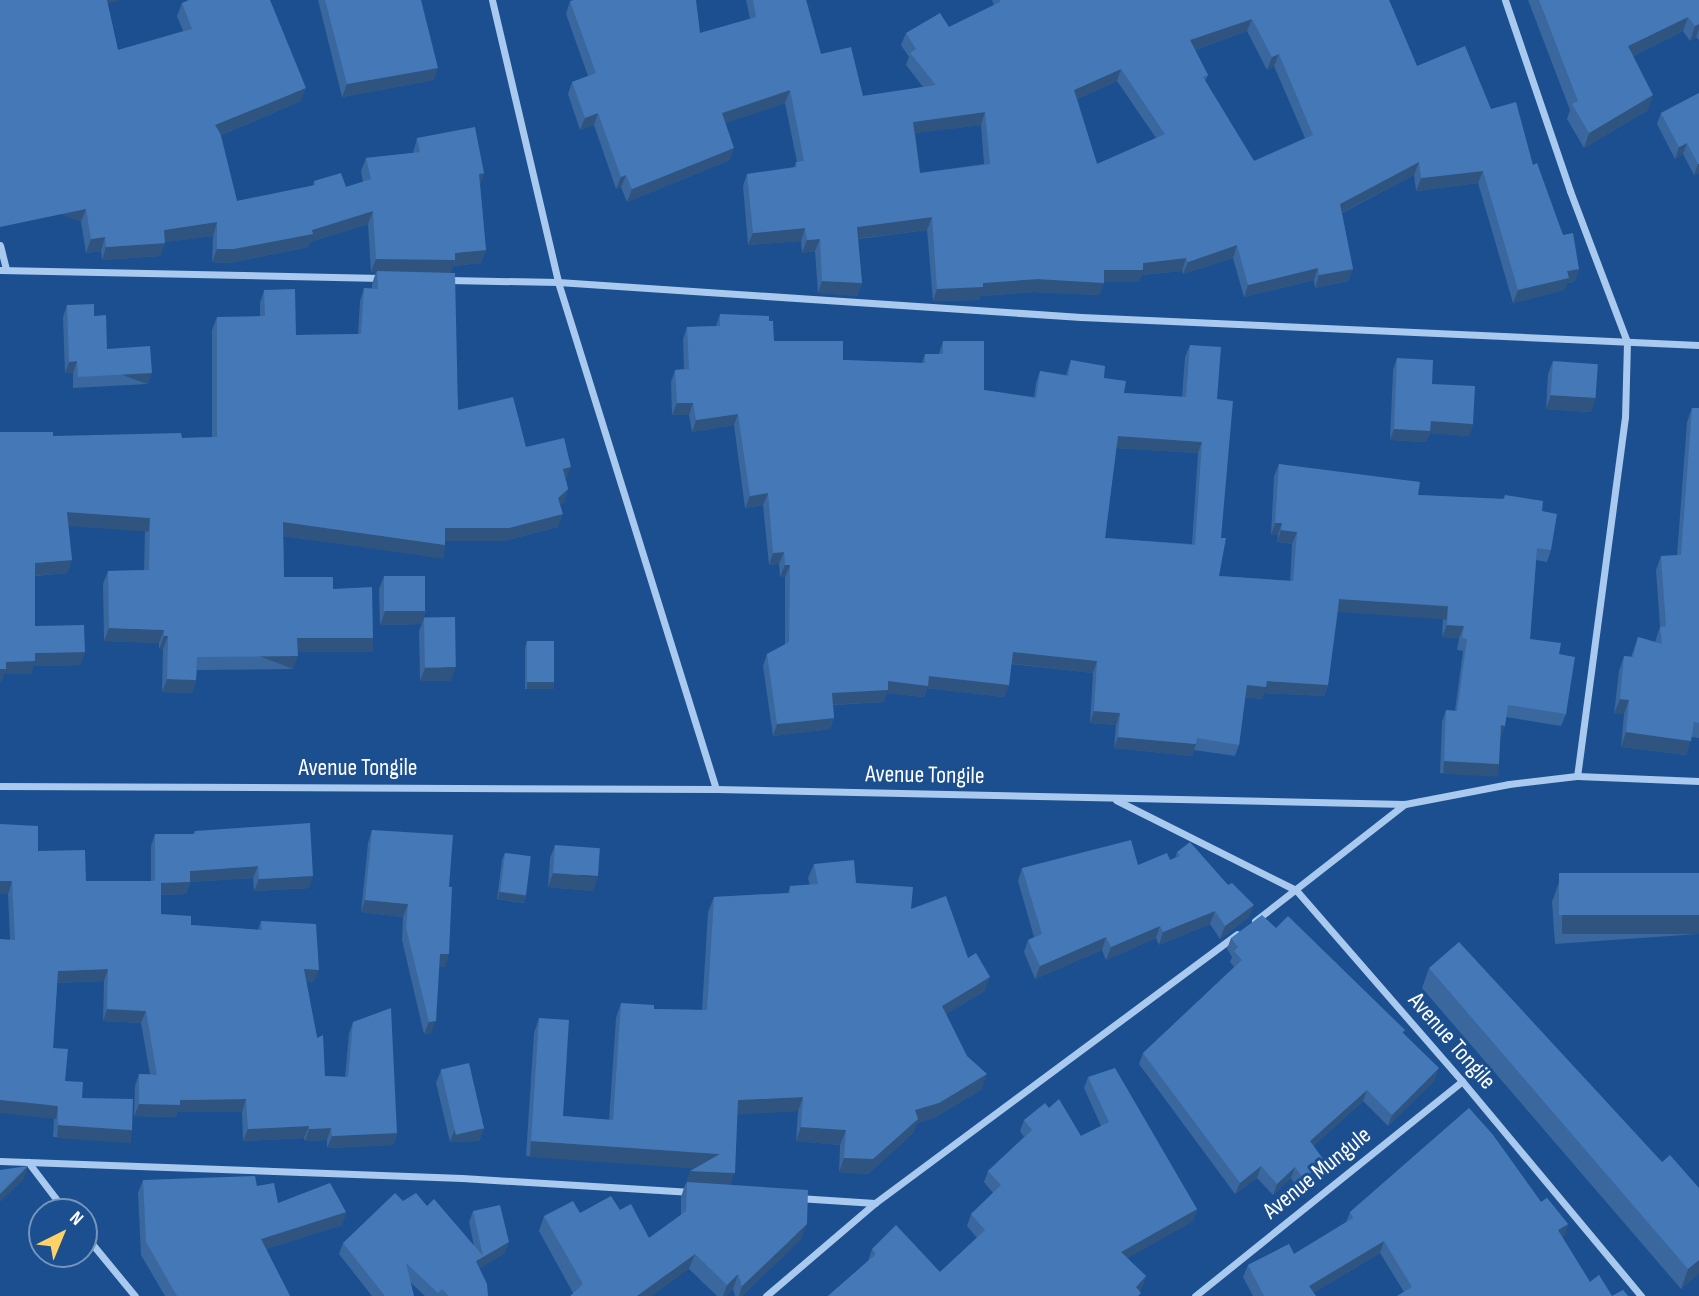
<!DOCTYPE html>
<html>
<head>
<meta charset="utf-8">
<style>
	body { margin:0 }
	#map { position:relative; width:1699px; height:1296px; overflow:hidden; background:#1b4f8f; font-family:"Sofia Sans Condensed",sans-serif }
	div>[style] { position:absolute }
	.minor>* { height:7px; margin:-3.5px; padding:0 3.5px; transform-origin:3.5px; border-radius:3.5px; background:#a9c9ee }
	.wall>* { inset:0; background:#3a679d }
	.shaded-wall>* { inset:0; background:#305480; transform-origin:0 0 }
	.building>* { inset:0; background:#4478b7; transform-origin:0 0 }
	span { translate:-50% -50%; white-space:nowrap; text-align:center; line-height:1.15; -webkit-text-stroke:6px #1b4f8f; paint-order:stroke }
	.street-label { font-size:24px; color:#fff }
	.north { position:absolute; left:28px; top:1198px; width:70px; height:70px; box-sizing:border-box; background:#1b4f8f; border:2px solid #7695bc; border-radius:50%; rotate:43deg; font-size:19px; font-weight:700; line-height:28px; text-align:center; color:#fff }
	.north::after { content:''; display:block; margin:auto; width:24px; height:32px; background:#ffd166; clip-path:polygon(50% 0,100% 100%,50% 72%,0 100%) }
</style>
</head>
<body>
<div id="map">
	<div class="minor">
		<i style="left:492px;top:0;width:290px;rotate:76.8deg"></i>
		<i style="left:558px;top:282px;width:531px;rotate:72.69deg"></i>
		<i style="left:1505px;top:0;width:202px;rotate:71.2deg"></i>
		<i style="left:1570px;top:191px;width:161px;rotate:69.3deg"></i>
		<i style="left:1627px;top:342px;width:75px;rotate:91.5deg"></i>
		<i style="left:1625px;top:417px;width:362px;rotate:97.6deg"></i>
		<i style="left:0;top:245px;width:25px;rotate:76deg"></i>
		<i style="left:0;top:270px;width:381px;rotate:1.2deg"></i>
		<i style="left:449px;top:280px;width:109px;rotate:1.1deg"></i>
		<i style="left:558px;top:282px;width:524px;rotate:3.83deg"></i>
		<i style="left:1081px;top:317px;width:619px;rotate:2.59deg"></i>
		<i style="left:0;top:786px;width:716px;rotate:0.24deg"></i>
		<i style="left:716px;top:789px;width:689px;rotate:1.25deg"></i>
		<i style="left:1405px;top:804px;width:106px;rotate:-10.9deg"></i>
		<i style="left:1509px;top:784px;width:68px;rotate:-6.7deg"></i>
		<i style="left:1577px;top:776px;width:122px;rotate:2.3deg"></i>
		<i style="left:1116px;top:800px;width:201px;rotate:26.6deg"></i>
		<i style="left:1296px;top:890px;width:253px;rotate:49deg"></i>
		<i style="left:1462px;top:1081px;width:280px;rotate:50.2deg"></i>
		<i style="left:1255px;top:921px;width:190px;rotate:-38deg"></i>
		<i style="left:0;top:1161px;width:462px;rotate:2.1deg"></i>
		<i style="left:462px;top:1178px;width:230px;rotate:3.5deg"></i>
		<i style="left:28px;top:1162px;width:63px;rotate:52.8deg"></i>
		<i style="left:798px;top:1198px;width:77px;rotate:3.7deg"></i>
		<i style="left:84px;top:1234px;width:80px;rotate:50.6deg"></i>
		<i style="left:766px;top:1296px;width:143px;rotate:-40.5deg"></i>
		<i style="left:875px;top:1203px;width:451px;rotate:-36.6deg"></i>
		<i style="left:1195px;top:1296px;width:343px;rotate:-38.8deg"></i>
	</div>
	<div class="wall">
		<i style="clip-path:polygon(0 0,120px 0,107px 3px,118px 50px,183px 31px,177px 16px,182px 3px,301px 101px,221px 135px,237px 201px,313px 186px,314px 181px,346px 187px,363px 182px,361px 171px,366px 158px,413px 153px,417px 138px,484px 173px,480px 184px,486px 250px,481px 263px,453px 266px,450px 273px,458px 410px,526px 447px,566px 480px,568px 489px,564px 502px,560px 505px,558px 527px,504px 541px,445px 541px,445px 545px,440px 557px,283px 536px,284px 577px,333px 589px,373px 638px,368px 651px,297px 651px,293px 669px,197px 670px,196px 680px,192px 693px,162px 692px,163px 649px,159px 649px,159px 643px,104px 641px,103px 584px,108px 571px,144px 570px,145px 531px,68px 525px,72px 560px,67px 573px,35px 576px,35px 626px,85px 652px,80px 665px,33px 666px,31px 674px,4px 674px,1px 682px,53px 436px,182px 438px,212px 437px,212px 330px,217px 317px,260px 317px,260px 303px,264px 290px,296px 335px,358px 334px,360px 301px,364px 288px,372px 289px,372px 284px,376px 272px,371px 272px,368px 224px,310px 242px,308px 247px,229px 263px,212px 262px,213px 236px,165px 242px,160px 256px,102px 260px,101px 251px,86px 253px,81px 222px)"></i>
		<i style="clip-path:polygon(318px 0,421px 0,434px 80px,342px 97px)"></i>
		<i style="clip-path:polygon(evenodd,746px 0,806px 0,821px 54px,863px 96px,923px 87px,906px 65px,909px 57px,901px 45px,906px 33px,949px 27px,994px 5px,992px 0,1389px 0,1417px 66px,1491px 109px,1533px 165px,1563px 235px,1579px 269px,1574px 282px,1567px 283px,1564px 290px,1513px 303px,1478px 183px,1416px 191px,1414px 175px,1342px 213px,1353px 269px,1348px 281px,1315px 288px,1314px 280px,1244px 297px,1233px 258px,1183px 274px,1182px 271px,1142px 275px,1139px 282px,1104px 282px,1099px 295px,1033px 292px,980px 296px,979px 300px,933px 301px,927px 230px,858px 239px,862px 283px,857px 296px,818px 293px,815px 251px,802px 253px,801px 241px,748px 245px,743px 186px,747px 174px,794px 167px,796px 162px,797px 162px,785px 103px,725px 123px,730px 160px,627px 202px,621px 187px,616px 189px,594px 125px,580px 130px,568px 94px,572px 82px,588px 76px,566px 14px,570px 1px,700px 33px,750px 19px,746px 0,1247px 31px,1267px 70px,1274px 66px,1305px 138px,1254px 161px,1205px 81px,1208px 75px,1195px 50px,1247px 31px,746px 0,1117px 81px,1156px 138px,1097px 164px,1077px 99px,1117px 81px,746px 0,981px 125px,984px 164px,920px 173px,915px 133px,981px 125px)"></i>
		<i style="clip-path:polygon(1528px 0,1699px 0,1699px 40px,1696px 37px,1690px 41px,1683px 31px,1633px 56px,1648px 110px,1584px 148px,1567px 119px,1570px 110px)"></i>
		<i style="clip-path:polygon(1699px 93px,1699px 173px,1694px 175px,1683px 154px,1675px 159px,1657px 124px,1661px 113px)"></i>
		<i style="clip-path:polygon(67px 305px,94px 316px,107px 349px,148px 384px,73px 388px,73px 373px,65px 373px,63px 317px)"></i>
		<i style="clip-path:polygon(evenodd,720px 314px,769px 321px,774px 341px,843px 360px,922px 363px,925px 354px,939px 354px,943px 341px,984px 390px,1034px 397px,1036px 383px,1040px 371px,1066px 375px,1071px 360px,1104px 378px,1124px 393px,1182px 397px,1185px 357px,1190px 345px,1217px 399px,1221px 538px,1219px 576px,1290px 581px,1292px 544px,1277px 542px,1278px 535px,1271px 535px,1274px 476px,1279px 464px,1418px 495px,1503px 499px,1505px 495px,1542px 511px,1551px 550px,1547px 562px,1536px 560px,1530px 639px,1559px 654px,1566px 714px,1561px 726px,1506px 717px,1500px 738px,1495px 776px,1440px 773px,1442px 722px,1446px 710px,1455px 711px,1463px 651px,1457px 650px,1459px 638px,1442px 637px,1443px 618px,1338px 611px,1328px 685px,1324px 696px,1264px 693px,1262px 699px,1245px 697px,1239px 745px,1235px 756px,1194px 750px,1192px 756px,1114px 748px,1116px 725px,1090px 723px,1093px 673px,1011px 664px,1009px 685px,1004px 697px,927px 688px,924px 697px,887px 693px,884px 702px,833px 705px,834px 718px,830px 729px,773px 736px,763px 666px,767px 654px,785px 645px,785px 577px,780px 577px,779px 564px,769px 565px,763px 505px,745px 508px,734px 425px,692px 432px,689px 415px,672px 415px,671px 382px,675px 370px,684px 369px,683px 339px,687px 327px,716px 326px,720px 314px,1116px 448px,1198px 453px,1192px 544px,1105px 538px,1116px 448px)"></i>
		<i style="clip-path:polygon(1397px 358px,1432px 384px,1473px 424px,1469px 436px,1430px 433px,1426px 442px,1390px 440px,1393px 370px)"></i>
		<i style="clip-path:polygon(1553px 361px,1591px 412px,1546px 409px,1548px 374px)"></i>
		<i style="clip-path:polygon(1692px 408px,1699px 408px,1699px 738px,1691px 737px,1686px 755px,1621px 747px,1624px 714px,1614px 714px,1619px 671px,1624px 656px,1631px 657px,1638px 637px,1655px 642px,1660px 627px,1656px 570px,1661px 556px,1677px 555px,1687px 422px)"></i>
		<i style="clip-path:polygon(384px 576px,426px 611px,421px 624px,380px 625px,379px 589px)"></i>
		<i style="clip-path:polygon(424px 618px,451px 681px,420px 681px,419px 631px)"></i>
		<i style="clip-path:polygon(527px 641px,552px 689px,525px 689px,525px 648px)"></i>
		<i style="clip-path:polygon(372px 830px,449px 887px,445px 967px,439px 966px,431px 1033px,424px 1034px,402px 940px,403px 917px,361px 912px,368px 843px)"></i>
		<i style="clip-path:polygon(195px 831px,309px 888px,254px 891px,253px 878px,190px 882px,186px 894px,161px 895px,161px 914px,191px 925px,258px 930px,261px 921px,314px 982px,306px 981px,325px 1076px,345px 1077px,349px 1034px,353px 1022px,397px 1133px,393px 1145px,327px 1148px,327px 1140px,305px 1141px,304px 1138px,243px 1141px,242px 1112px,177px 1112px,176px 1117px,134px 1116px,135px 1086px,139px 1074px,150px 1074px,141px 1023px,103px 1021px,104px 981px,57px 983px,53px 1048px,65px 1081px,82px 1098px,132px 1130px,128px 1142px,53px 1137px,54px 1118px,10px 940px,8px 894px,0 893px,38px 851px,86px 881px,151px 881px,151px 846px,155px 834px,193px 834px)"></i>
		<i style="clip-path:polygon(555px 845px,593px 891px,548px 887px,550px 858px)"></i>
		<i style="clip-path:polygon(1177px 852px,1249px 917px,1220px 939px,1210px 924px,1159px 945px,1156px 938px,1106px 960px,1102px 950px,1035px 979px,1024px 952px,1028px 940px,1034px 937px,1018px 881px,1022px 868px,1138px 865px,1170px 860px,1175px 858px)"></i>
		<i style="clip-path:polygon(505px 853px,526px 896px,524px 903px,497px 899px,502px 860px)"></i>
		<i style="clip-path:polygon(814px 864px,911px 909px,968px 958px,985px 991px,946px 1014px,982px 1089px,934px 1118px,917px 1123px,913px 1133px,868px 1174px,839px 1172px,840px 1145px,796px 1141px,798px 1111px,737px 1114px,730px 1185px,801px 1239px,742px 1296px,735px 1296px,733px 1289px,726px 1296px,717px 1296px,689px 1269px,573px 1293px,539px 1231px,544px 1216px,620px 1210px,649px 1238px,681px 1215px,681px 1197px,685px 1185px,696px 1168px,526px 1156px,534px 1033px,539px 1018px,563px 1116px,609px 1120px,616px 1018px,621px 1003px,654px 1009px,702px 1010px,708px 912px,714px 897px,788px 893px,790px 886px,810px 885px,808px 878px)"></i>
		<i style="clip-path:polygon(1699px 873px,1699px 934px,1555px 944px,1552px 902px,1559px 882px)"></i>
		<i style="clip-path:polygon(1276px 928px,1405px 1030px,1403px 1033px,1435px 1080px,1388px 1126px,1363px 1101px,1313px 1146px,1321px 1175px,1299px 1190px,1291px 1178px,1273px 1195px,1257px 1178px,1235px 1194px,1139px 1064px,1143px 1053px,1234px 967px,1230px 962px,1232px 957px,1227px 949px,1231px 938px)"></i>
		<i style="clip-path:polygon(1429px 968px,1662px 1162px,1699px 1188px,1699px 1273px,1681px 1289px,1422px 988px)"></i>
		<i style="clip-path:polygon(441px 1070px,484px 1128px,479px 1141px,450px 1142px,436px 1083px)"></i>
		<i style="clip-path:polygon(1088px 1077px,1197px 1209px,1193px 1221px,1127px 1258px,1146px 1276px,1142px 1287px,1139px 1291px,828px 1296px,868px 1261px,872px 1249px,940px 1272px,977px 1238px,967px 1226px,971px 1214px,993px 1193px,984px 1182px,988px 1171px,1024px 1137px,1020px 1131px,1024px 1120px,1049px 1108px,1081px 1136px,1101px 1126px,1084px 1088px)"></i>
		<i style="clip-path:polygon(1469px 1108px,1493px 1135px,1541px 1202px,1547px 1198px,1568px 1224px,1564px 1236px,1562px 1237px,1590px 1282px,1599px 1275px,1612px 1296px,1623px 1290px,1628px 1296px,1397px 1296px,1404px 1292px,1380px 1253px,1313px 1293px,1316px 1296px,1253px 1296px,1243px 1277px,1248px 1265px,1289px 1244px,1294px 1254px,1346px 1222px,1350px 1212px)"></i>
		<i style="clip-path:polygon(143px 1180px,257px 1186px,278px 1203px,346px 1212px,342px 1225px,266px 1249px,290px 1296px,165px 1296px,141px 1255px,138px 1193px)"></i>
		<i style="clip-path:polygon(403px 1201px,427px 1206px,474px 1246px,469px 1222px,473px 1211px,505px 1253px,479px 1268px,488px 1296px,425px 1296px,410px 1282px,414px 1296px,372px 1296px,339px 1254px,343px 1243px)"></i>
	</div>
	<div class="shaded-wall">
		<i style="clip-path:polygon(102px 0,120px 0,100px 5px)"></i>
		<i style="clip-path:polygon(1688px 17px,1683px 31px,1623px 61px,1628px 46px)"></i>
		<i style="clip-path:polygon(1252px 19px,1247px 31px,1186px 53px,1190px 40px)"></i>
		<i style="clip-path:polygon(1699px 24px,1699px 29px,1696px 37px,1690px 41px,1695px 26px)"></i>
		<i style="clip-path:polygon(1279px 54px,1274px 66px,1267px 70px,1272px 57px)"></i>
		<i style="clip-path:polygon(438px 68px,434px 80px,342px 97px,347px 84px)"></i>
		<i style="clip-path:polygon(1121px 69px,1117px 81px,1070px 102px,1074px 90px)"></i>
		<i style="clip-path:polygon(306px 88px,301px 101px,211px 139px,215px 125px)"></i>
		<i style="clip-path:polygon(790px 90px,785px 103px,717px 126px,722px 113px)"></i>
		<i style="clip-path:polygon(1653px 95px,1648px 110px,1584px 148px,1589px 133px)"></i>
		<i style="clip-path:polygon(985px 112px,981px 125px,909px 134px,913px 122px)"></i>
		<i style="clip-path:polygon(598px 113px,594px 125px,580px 130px,585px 118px)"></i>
		<i style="clip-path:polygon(1687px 143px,1683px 154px,1675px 159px,1679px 147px)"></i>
		<i style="clip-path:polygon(734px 148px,730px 160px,627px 202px,632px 189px)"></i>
		<i style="clip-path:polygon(1419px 162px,1414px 175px,1335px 216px,1340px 204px)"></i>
		<i style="clip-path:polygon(1698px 164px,1699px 164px,1699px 173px,1694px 175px)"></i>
		<i style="clip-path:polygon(1483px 171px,1478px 183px,1416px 191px,1421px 178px)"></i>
		<i style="clip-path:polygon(484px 173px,479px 186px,479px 174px)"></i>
		<i style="clip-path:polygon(626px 175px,621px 187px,616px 189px,621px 177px)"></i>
		<i style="left:86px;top:209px;width:14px;height:88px;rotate:111deg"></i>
		<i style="clip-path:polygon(373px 211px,368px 224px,310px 242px,308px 247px,229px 263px,212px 262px,217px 249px,312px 230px)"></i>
		<i style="clip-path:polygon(932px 217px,927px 230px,853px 239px,857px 227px)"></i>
		<i style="clip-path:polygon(217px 222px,213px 236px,159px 243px,164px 230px)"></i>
		<i style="clip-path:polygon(805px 228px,801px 241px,748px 245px,753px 233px)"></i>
		<i style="clip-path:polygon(105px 237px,101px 251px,86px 253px,91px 239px)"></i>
		<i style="clip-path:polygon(820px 239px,815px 251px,802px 253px,807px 240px)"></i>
		<i style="clip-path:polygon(165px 243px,160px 256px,102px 260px,106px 247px)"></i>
		<i style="clip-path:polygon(1237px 245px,1233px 258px,1183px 274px,1188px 262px)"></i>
		<i style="clip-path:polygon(486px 250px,481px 263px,453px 266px,450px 274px,371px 272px,376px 259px)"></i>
		<i style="clip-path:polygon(1186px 258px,1182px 271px,1142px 275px,1139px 282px,1100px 282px,1104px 270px,1143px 263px)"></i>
		<i style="clip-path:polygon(1318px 268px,1314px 280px,1244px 297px,1248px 285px)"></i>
		<i style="clip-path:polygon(1353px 269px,1348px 281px,1315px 288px,1319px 275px)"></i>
		<i style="clip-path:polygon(1579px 269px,1574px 282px,1567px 283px,1564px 290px,1513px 303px,1518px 290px,1567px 271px)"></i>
		<i style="clip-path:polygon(1038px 279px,1104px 283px,1099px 295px,1033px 292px,980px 296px,979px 300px,933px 301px,937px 289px,983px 283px)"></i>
		<i style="clip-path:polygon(822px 281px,862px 283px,857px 296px,818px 293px)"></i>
		<i style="clip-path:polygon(77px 361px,73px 373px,65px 373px,69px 362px)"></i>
		<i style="left:152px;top:373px;width:12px;height:74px;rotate:110deg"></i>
		<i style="clip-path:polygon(1551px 395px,1596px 398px,1591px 412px,1546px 409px)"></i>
		<i style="clip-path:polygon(677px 403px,693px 403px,689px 415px,672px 415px)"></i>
		<i style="clip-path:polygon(738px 414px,734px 425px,692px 432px,696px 420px)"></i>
		<i style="clip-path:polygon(1431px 421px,1473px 424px,1469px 436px,1430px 433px,1426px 442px,1390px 440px,1394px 429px)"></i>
		<i style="clip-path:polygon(1118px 436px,1202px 442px,1198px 453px,1113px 448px)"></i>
		<i style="clip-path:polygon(571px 467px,566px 480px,558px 482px,563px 469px)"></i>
		<i style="clip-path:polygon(568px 489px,564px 502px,554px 510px,558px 498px)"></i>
		<i style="clip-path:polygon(768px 493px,763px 505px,745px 508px,750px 496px)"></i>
		<i style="left:67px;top:512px;width:83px;height:14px;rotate:4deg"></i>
		<i style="clip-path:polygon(563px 514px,558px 527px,504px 541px,440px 541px,445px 528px)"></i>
		<i style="left:283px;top:522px;width:164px;height:14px;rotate:8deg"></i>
		<i style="clip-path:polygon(1275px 523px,1282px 523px,1278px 535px,1271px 535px)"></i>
		<i style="clip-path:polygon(1281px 530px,1297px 532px,1292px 544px,1277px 542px)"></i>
		<i style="clip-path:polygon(784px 552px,779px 564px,769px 565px,773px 553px)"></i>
		<i style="clip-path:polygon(72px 560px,67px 573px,31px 576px,35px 563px)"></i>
		<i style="clip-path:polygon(785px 565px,790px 565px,785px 577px,780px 577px)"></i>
		<i style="left:1339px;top:599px;width:109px;height:13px;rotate:4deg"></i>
		<i style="clip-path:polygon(385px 611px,426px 611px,421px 624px,380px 625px)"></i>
		<i style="clip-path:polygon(1447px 625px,1464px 626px,1459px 638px,1442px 637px)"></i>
		<i style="clip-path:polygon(109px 628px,164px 630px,159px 643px,104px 641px)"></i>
		<i style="clip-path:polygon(164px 636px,168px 636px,163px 649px,159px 649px)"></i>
		<i style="left:297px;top:638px;width:76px;height:14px"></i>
		<i style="clip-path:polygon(85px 652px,80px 665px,33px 666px,31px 674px,4px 674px,1px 682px,0 682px,0 669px,6px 662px,35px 653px)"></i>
		<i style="clip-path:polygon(1013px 652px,1097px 661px,1093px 673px,1008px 663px)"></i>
		<i style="left:298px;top:656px;width:14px;height:101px;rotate:111deg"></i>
		<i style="clip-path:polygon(456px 667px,451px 681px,420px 681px,425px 668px)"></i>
		<i style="clip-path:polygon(929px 676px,1009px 685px,1004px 697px,927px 688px,924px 697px,887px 693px,884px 702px,827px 705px,832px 693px,888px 681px)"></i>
		<i style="clip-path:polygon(167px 679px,196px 680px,192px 693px,162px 692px)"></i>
		<i style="clip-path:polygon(1267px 681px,1328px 685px,1324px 696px,1264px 693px,1262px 699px,1243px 697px,1247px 685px)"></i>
		<i style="left:527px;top:682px;width:27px;height:7px"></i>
		<i style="clip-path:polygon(1620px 699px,1629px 700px,1624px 714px,1614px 714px)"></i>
		<i style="clip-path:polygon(1094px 711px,1120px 713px,1116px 725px,1090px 723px)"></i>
		<i style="clip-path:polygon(834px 718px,830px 729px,773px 736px,777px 724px)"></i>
		<i style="clip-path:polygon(1501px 725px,1505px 726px,1501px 738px,1496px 737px)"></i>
		<i style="clip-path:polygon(1626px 732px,1691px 741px,1686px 755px,1621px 747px)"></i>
		<i style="clip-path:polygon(1118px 737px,1196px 744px,1192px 756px,1114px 748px)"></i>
		<i style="left:1444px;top:761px;width:55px;height:13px;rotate:3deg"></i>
		<i style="clip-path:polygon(258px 866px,253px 878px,190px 882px,186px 894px,157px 895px,161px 883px,190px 871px)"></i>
		<i style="clip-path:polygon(553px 873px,598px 877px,593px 891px,548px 887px)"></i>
		<i style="clip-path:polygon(313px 876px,309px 888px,254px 891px,259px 879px)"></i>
		<i style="clip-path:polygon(0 881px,12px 881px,8px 894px,0 893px)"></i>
		<i style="left:499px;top:892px;width:27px;height:7px;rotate:8deg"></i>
		<i style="clip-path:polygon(365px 900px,408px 904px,403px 917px,361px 912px)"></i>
		<i style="clip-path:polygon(1254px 905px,1249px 917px,1220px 939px,1225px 926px)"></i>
		<i style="clip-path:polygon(1215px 911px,1210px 924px,1159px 945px,1163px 932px)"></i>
		<i style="left:1699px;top:915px;width:19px;height:137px;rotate:90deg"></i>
		<i style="clip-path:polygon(1160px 926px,1156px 938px,1106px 960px,1111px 947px)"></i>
		<i style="clip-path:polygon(1106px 937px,1102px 950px,1035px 979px,1040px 966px)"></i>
		<i style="clip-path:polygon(440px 954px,449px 954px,445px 967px,435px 966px)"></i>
		<i style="clip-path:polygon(108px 969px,104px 981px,54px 983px,58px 971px)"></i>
		<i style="clip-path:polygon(304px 969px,319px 970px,314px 982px,299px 981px)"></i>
		<i style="clip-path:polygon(990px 977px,985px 991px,936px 1020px,942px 1006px)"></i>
		<i style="clip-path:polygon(107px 1009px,146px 1011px,141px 1023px,103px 1021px)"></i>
		<i style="clip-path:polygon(436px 1021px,431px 1033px,424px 1034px,429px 1022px)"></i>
		<i style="clip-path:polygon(1439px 1068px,1435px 1080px,1388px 1126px,1392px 1115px)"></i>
		<i style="clip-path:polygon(987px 1074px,982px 1089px,934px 1118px,917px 1123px,913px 1133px,868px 1174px,839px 1172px,844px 1158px,915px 1110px)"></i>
		<i style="clip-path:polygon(1367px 1090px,1363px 1101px,1306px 1152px,1310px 1141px)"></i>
		<i style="clip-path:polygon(803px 1097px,798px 1111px,732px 1115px,738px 1100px)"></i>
		<i style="clip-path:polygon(246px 1099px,242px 1112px,177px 1112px,176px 1117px,134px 1116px,139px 1104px,180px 1100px)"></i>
		<i style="left:0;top:1100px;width:58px;height:13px;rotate:6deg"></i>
		<i style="left:58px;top:1125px;width:74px;height:13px;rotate:4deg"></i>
		<i style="clip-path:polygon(309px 1126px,304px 1138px,243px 1141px,248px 1129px)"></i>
		<i style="clip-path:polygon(801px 1127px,846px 1130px,840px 1145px,796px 1141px)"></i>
		<i style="clip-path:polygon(331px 1128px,327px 1140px,305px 1141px,309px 1129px)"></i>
		<i style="clip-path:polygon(484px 1128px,479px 1141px,450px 1142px,455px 1129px)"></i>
		<i style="clip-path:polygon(397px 1133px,393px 1145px,327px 1148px,332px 1136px)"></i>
		<i style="left:531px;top:1141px;width:189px;height:16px;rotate:4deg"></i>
		<i style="clip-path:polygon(1326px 1163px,1321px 1175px,1299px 1190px,1303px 1178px)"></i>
		<i style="clip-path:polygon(28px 1166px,24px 1179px,0 1202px,0 1194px)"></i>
		<i style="clip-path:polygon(1261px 1166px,1257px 1178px,1235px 1194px,1240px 1183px)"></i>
		<i style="clip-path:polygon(1295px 1167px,1291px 1178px,1273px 1195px,1277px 1184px)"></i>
		<i style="clip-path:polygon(690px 1171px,735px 1173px,729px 1188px,687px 1182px,685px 1185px)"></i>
		<i style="clip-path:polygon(1197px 1209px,1193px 1221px,1117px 1264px,1121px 1252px)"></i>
		<i style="clip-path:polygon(346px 1212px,342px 1225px,256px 1252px,261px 1239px)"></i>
		<i style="clip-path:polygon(807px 1224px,801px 1239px,742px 1296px,739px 1296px,742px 1286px)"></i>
		<i style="clip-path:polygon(1568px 1224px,1564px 1236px,1554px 1242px,1558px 1230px)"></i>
		<i style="clip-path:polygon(1384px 1241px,1380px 1253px,1308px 1296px,1309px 1286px)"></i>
		<i style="clip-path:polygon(509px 1242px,505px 1253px,472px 1272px,476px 1261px)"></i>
		<i style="clip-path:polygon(695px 1254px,689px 1269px,652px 1296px,637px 1296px)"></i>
		<i style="clip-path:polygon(1699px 1260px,1699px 1273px,1681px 1289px,1688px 1269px)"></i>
		<i style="clip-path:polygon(738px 1274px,733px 1289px,726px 1296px,723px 1296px,727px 1285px)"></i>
		<i style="clip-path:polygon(1146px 1276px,1142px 1287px,1134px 1296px,1136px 1287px)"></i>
	</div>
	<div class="building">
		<i style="clip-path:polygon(0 0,107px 0,118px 50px,192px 29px,182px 3px,189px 0,270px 0,306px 88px,215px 125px,220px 133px,237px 201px,315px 185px,314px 181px,341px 173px,346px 187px,371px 179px,366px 158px,420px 152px,417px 138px,475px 127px,484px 173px,479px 174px,486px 250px,455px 253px,455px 260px,376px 259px,373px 211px,312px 230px,313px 234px,234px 249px,217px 249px,217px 222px,164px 230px,165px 243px,106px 247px,105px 237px,91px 239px,86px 209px,0 227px)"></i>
		<i style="clip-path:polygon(325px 0,421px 0,438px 68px,347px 84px)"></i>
		<i style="clip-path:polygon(evenodd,574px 0,696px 0,700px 33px,756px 17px,753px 0,806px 0,821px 54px,851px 47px,863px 96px,936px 85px,910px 53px,916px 49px,906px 33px,940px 13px,949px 27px,1000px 2px,1000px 0,1389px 0,1417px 66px,1465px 46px,1491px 109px,1516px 102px,1533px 165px,1537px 163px,1563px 235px,1573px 233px,1579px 269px,1567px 271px,1569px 278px,1518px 290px,1483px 171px,1421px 178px,1419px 162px,1340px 204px,1353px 269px,1319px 275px,1318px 268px,1248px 285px,1237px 245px,1188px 262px,1186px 258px,1143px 263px,1143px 270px,1104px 270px,1104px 283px,1038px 279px,983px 283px,983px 287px,937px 289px,932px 217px,857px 227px,862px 283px,822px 281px,820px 239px,807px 240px,805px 228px,753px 233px,747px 174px,797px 167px,796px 162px,804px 161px,790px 90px,722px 113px,734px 148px,632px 189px,626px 175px,621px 177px,598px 113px,585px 118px,572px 82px,596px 73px,570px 1px,574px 0,1252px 19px,1272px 57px,1279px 54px,1313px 135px,1254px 161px,1203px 77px,1208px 75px,1190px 40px,1252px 19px,574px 0,1121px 69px,1165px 134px,1097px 164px,1074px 90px,1121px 69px,574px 0,985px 112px,990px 164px,920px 173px,913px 122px,985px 112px)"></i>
		<i style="clip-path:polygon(1539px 0,1699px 0,1699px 24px,1695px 26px,1688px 17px,1628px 46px,1653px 95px,1589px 133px,1572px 104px,1578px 101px)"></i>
		<i style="clip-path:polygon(1699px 93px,1699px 164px,1698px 164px,1687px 143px,1679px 147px,1661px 113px)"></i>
		<i style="clip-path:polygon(377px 271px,455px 273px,458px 410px,513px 397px,526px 447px,564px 438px,571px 467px,563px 469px,568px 489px,558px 498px,563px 514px,509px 528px,445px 528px,445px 545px,283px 522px,284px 577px,333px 577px,333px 589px,372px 587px,373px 638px,297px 638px,298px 656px,197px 657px,196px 680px,167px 679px,168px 636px,164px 636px,164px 630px,109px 628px,108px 571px,149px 570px,150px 518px,67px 512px,72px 560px,35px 563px,35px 626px,84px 625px,85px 652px,35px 653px,35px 661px,6px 662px,6px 669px,0 669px,0 432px,53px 432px,53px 436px,181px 433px,182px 438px,217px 437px,217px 317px,265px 316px,264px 290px,295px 289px,296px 335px,361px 334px,364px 288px,378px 289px)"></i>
		<i style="clip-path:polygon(94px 304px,94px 316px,106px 315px,107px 349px,150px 346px,152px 373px,78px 377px,77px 361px,69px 362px,67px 305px)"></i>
		<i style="clip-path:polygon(evenodd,720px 314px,769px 316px,769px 321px,773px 321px,774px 341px,843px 341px,843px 360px,925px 363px,925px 354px,943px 354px,943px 341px,984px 341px,984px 390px,1036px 398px,1040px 371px,1068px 376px,1071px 360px,1105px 366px,1104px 378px,1126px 381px,1124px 393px,1186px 397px,1190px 345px,1221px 347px,1217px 399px,1233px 401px,1221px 538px,1226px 538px,1219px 576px,1293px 581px,1297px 532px,1281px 530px,1282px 523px,1275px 523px,1279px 464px,1420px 482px,1418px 495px,1504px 499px,1505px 495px,1543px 501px,1542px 511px,1557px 514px,1551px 550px,1537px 548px,1530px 639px,1561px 643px,1559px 654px,1575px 657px,1566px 714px,1508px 705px,1505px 726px,1501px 725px,1499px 764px,1444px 761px,1446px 710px,1457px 711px,1467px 639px,1462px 638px,1464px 626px,1447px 625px,1448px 606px,1339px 599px,1328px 685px,1267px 681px,1266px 687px,1247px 685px,1239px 745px,1197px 738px,1196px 744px,1118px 737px,1120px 713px,1094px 711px,1097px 661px,1013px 652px,1009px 685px,929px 676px,928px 686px,888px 681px,888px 690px,832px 693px,834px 718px,777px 724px,767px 654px,789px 642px,790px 565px,785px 565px,784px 552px,773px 553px,768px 493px,750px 496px,738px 414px,696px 420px,693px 403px,677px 403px,675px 370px,689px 369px,687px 327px,720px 326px,720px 314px,1118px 436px,1202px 442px,1195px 545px,1105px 538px,1118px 436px)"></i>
		<i style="clip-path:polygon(1397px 358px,1433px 360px,1432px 384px,1475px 386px,1473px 424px,1431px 421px,1430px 431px,1394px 429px)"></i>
		<i style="left:1553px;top:361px;width:45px;height:34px;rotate:4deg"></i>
		<i style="clip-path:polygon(1692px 408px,1699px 408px,1699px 723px,1694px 722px,1691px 741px,1626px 732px,1629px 700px,1620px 699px,1624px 656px,1633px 657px,1638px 637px,1662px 644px,1660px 627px,1666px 626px,1661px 556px,1681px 555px)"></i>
		<i style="left:384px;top:576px;width:41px;height:35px"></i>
		<i style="left:455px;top:617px;width:50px;height:31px;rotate:89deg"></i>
		<i style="left:527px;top:641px;width:27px;height:41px"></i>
		<i style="clip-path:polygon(310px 823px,313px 876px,259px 879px,258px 866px,190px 871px,190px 882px,161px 883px,161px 914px,191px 916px,191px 925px,262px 930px,261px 921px,316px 924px,319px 970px,304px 969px,317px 1038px,323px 1035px,325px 1076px,348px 1077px,353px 1022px,391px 1008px,397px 1133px,332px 1136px,331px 1128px,309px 1129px,309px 1126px,248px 1129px,246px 1099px,180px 1100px,180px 1105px,139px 1104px,139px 1074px,157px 1075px,146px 1011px,107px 1009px,108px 969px,58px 971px,53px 1048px,68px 1049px,65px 1081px,83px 1082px,82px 1098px,133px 1099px,132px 1130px,58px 1125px,58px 1106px,0 1100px,0 939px,15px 940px,12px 881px,0 881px,0 824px,38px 826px,38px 851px,85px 850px,86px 881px,155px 881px,155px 834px,195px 834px,195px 831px)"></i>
		<i style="clip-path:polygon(372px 830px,453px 835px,449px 887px,452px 887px,449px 954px,440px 954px,436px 1021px,429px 1022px,406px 928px,408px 904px,365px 900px)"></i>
		<i style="clip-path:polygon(1131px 840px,1138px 865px,1167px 853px,1170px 860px,1180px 856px,1177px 852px,1190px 842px,1228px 885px,1232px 883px,1254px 905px,1225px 926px,1215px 911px,1163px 932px,1160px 926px,1111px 947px,1106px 937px,1040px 966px,1028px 940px,1042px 934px,1022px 868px)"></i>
		<i style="left:555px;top:845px;width:45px;height:28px;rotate:4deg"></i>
		<i style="left:505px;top:853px;width:26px;height:39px;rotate:7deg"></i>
		<i style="clip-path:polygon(854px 860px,856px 883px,913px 887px,911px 909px,946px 896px,968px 958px,976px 953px,990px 977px,942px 1006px,967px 1056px,987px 1074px,939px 1103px,915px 1110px,918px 1119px,873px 1159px,844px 1158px,846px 1130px,801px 1127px,803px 1097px,738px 1100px,735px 1173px,690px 1171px,720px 1154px,531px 1141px,539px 1018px,569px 1020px,563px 1116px,613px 1120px,621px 1003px,654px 1005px,654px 1009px,707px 1010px,714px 897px,790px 893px,790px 886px,818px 884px,814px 864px)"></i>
		<i style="left:1699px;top:873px;width:42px;height:140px;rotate:90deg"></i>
		<i style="clip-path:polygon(1262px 915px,1276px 928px,1288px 916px,1405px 1030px,1402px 1032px,1439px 1068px,1392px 1115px,1367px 1090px,1310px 1141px,1326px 1163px,1303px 1178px,1295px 1167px,1277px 1184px,1261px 1166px,1240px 1183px,1143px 1053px,1242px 960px,1234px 951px,1238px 947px,1231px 938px)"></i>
		<i style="clip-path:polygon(1459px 942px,1662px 1162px,1670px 1155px,1699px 1188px,1699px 1260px,1688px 1269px,1429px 968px)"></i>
		<i style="left:469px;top:1063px;width:67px;height:29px;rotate:77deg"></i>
		<i style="clip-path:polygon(1115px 1068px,1197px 1209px,1121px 1252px,1146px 1276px,1136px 1287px,1141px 1293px,1138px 1296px,828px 1296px,876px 1254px,872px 1249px,896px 1225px,940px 1272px,985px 1230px,971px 1214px,1001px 1185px,988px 1171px,1032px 1130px,1024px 1120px,1045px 1103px,1049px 1108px,1059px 1099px,1081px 1136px,1109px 1122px,1088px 1077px)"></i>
		<i style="clip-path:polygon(1469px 1108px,1493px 1135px,1541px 1202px,1547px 1198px,1568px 1224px,1558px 1230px,1590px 1282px,1599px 1275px,1612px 1296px,1623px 1290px,1628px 1296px,1397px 1296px,1412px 1287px,1384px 1241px,1309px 1286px,1316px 1296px,1264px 1296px,1248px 1265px,1289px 1244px,1294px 1254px,1353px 1218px,1350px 1212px)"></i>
		<i style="clip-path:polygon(28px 1166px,0 1194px,0 1170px)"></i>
		<i style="clip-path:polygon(255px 1176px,257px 1186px,274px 1183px,278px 1203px,330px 1183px,346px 1212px,261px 1239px,290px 1296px,177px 1296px,146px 1242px,143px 1180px)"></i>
		<i style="clip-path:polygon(687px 1182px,808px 1190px,807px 1224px,742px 1286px,738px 1274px,727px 1285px,695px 1254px,637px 1296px,570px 1296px,583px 1284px,544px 1216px,573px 1201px,580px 1213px,611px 1196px,620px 1210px,631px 1204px,649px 1238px,686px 1211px)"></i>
		<i style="clip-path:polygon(395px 1193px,403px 1201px,416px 1193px,427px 1206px,434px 1199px,483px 1256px,473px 1211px,500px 1205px,509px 1242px,476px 1261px,487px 1284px,488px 1296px,449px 1296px,442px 1289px,438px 1293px,406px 1263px,414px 1296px,385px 1296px,343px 1243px)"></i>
	</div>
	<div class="street-label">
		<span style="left:358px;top:768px">Avenue Tongile</span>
		<span style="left:925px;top:775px;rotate:1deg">Avenue Tongile</span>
		<span style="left:1452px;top:1041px;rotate:49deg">Avenue Tongile</span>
		<span style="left:1317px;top:1173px;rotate:-39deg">Avenue Mungule</span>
	</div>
	<div class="north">N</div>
</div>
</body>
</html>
